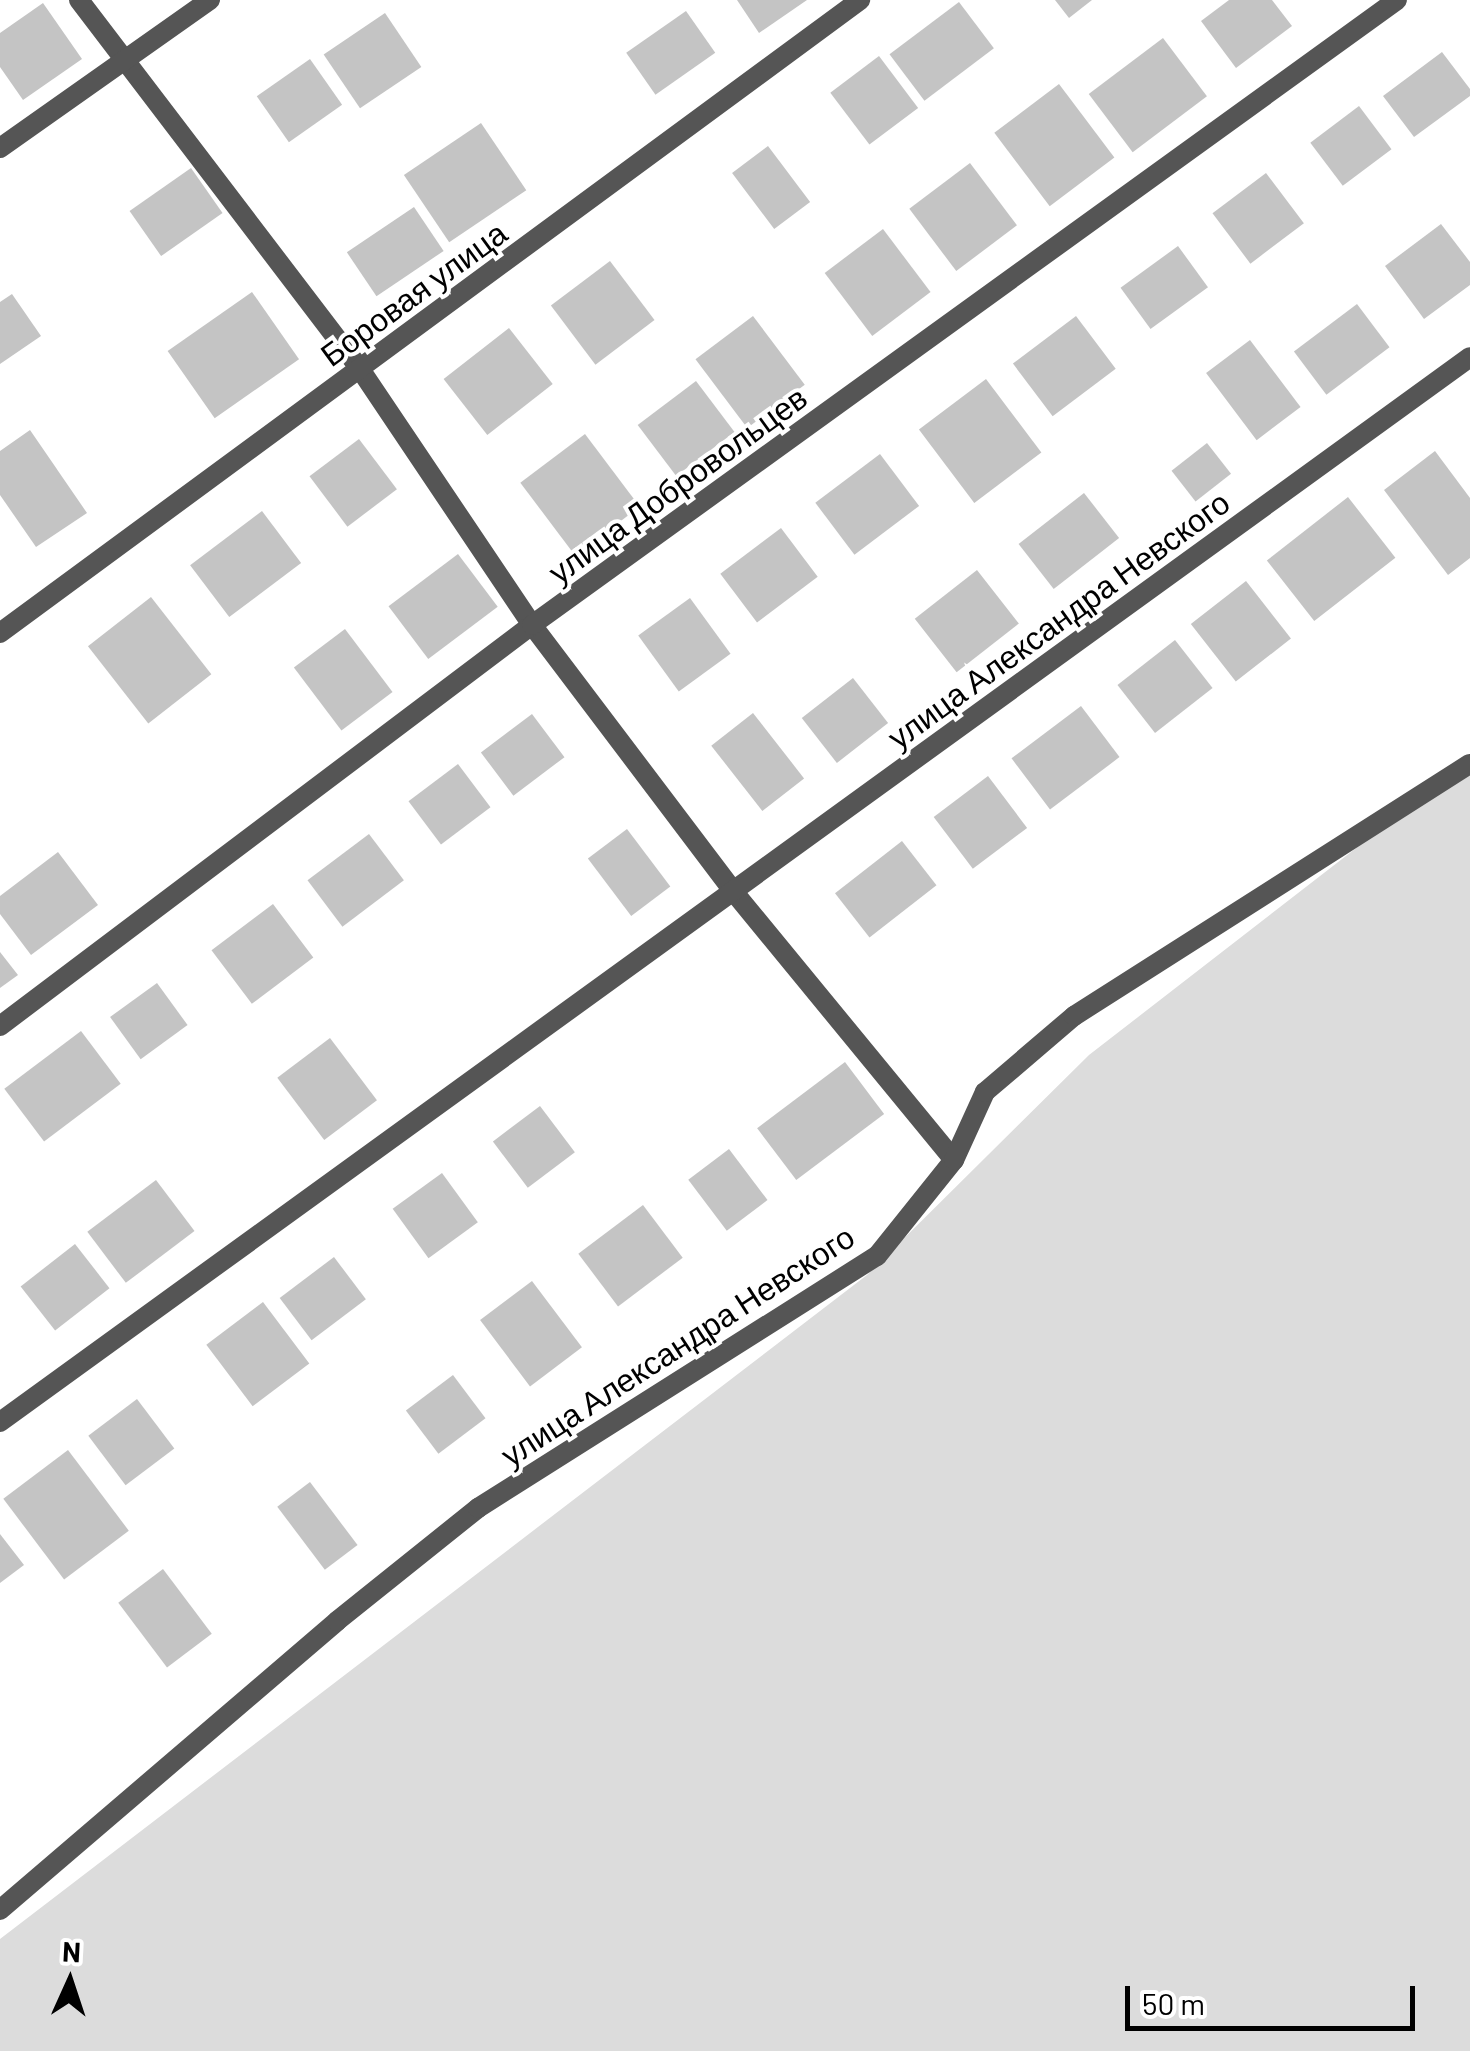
<!DOCTYPE html>
<html>
<head>
<meta charset="utf-8">
<style>
	body { margin:0 }
	#map { position:relative; width:1470px; height:2051px; overflow:hidden; background:#fff; font-family:Barlow,sans-serif }
	div>[style] { position:absolute }
	.green>* { inset:0; background:#dcdcdc }
	.building>* { inset:0; background:#c4c4c4; transform-origin:0 0 }
	.street>* { height:20px; margin:-10px; padding:0 10px; transform-origin:10px; border-radius:10px; background:#555 }
	span { translate:-50% -50%; white-space:nowrap; text-align:center; line-height:1.15; -webkit-text-stroke:8px #fff; paint-order:stroke }
	.street-label { font-size:32px; color:#000 }
	.north { position:absolute; left:20px; top:1931px; width:100px; height:100px; -webkit-text-stroke:8px #fff; paint-order:stroke; rotate:3deg; font-size:28px; font-weight:700; line-height:40px; text-align:center; color:#000 }
	.north::after { content:''; display:block; margin:auto; width:35px; height:45px; background:#000; clip-path:polygon(50% 0,100% 100%,50% 72%,0 100%) }
	.scale { position:absolute; left:1125px; top:1986px; width:290px; height:45px; box-sizing:border-box; border:5px solid #000; border-top:0; padding-left:12px; font-size:30px; line-height:35px; white-space:nowrap; color:#000; -webkit-text-stroke:8px #fff; paint-order:stroke }
</style>
</head>
<body>
<div id="map">
	<div class="green">
		<i style="clip-path:polygon(1470px 760px,1470px 2051px,0 2051px,0 1939px,867px 1275px,1089px 1055px)"></i>
	</div>
	<div class="building">
		<i style="clip-path:polygon(737px 0,807px 0,759px 33px)"></i>
		<i style="clip-path:polygon(1055px 0,1092px 0,1069px 18px)"></i>
		<i style="clip-path:polygon(1229px 0,1272px 0,1292px 26px,1236px 68px,1201px 21px)"></i>
		<i style="left:959px;top:2px;width:58px;height:87px;rotate:53deg"></i>
		<i style="clip-path:polygon(43px 3px,82px 59px,23px 100px,0 67px,0 33px)"></i>
		<i style="left:686px;top:11px;width:51px;height:73px;rotate:55deg"></i>
		<i style="left:385px;top:13px;width:65px;height:74px;rotate:56deg"></i>
		<i style="left:1163px;top:38px;width:73px;height:93px;rotate:53deg"></i>
		<i style="clip-path:polygon(1442px 52px,1470px 89px,1470px 96px,1414px 137px,1383px 96px)"></i>
		<i style="left:879px;top:56px;width:65px;height:61px;rotate:53deg"></i>
		<i style="left:310px;top:59px;width:56px;height:65px;rotate:55deg"></i>
		<i style="left:1059px;top:84px;width:92px;height:81px;rotate:53deg"></i>
		<i style="left:1359px;top:106px;width:54px;height:61px;rotate:53deg"></i>
		<i style="left:481px;top:123px;width:81px;height:93px;rotate:56deg"></i>
		<i style="left:768px;top:146px;width:70px;height:45px;rotate:53deg"></i>
		<i style="left:970px;top:163px;width:78px;height:76px;rotate:53deg"></i>
		<i style="left:191px;top:168px;width:55px;height:75px;rotate:55deg"></i>
		<i style="left:1266px;top:173px;width:63px;height:67px;rotate:53deg"></i>
		<i style="left:414px;top:207px;width:53px;height:81px;rotate:56deg"></i>
		<i style="clip-path:polygon(1441px 224px,1470px 262px,1470px 285px,1424px 319px,1385px 266px)"></i>
		<i style="left:883px;top:229px;width:79px;height:73px;rotate:53deg"></i>
		<i style="left:1178px;top:246px;width:51px;height:71px;rotate:54deg"></i>
		<i style="left:610px;top:261px;width:74px;height:74px;rotate:53deg"></i>
		<i style="left:252px;top:292px;width:82px;height:103px;rotate:55deg"></i>
		<i style="clip-path:polygon(12px 294px,41px 336px,0 364px,0 302px)"></i>
		<i style="left:1357px;top:304px;width:54px;height:79px;rotate:53deg"></i>
		<i style="left:753px;top:316px;width:86px;height:72px;rotate:53deg"></i>
		<i style="left:1076px;top:316px;width:66px;height:79px;rotate:53deg"></i>
		<i style="left:509px;top:328px;width:71px;height:83px;rotate:52deg"></i>
		<i style="left:1250px;top:340px;width:84px;height:55px;rotate:53deg"></i>
		<i style="left:986px;top:379px;width:92px;height:84px;rotate:53deg"></i>
		<i style="left:696px;top:381px;width:64px;height:73px;rotate:53deg"></i>
		<i style="clip-path:polygon(30px 430px,87px 513px,36px 547px,0 495px,0 451px)"></i>
		<i style="left:585px;top:434px;width:91px;height:81px;rotate:53deg"></i>
		<i style="left:359px;top:439px;width:63px;height:62px;rotate:53deg"></i>
		<i style="left:1207px;top:443px;width:39px;height:45px;rotate:52deg"></i>
		<i style="clip-path:polygon(1435px 451px,1470px 498px,1470px 558px,1448px 575px,1384px 490px)"></i>
		<i style="left:880px;top:454px;width:65px;height:81px;rotate:53deg"></i>
		<i style="left:1084px;top:493px;width:57px;height:83px;rotate:52deg"></i>
		<i style="left:1348px;top:497px;width:77px;height:103px;rotate:52deg"></i>
		<i style="left:262px;top:511px;width:65px;height:90px;rotate:53deg"></i>
		<i style="left:781px;top:528px;width:61px;height:76px;rotate:53deg"></i>
		<i style="left:458px;top:554px;width:66px;height:87px;rotate:53deg"></i>
		<i style="left:977px;top:570px;width:68px;height:79px;rotate:52deg"></i>
		<i style="left:1246px;top:581px;width:73px;height:70px;rotate:52deg"></i>
		<i style="left:151px;top:597px;width:98px;height:80px;rotate:52deg"></i>
		<i style="left:690px;top:598px;width:69px;height:64px;rotate:54deg"></i>
		<i style="left:345px;top:629px;width:79px;height:64px;rotate:53deg"></i>
		<i style="left:1175px;top:640px;width:61px;height:73px;rotate:52deg"></i>
		<i style="left:853px;top:678px;width:57px;height:65px;rotate:52deg"></i>
		<i style="left:1081px;top:706px;width:64px;height:87px;rotate:53deg"></i>
		<i style="left:753px;top:713px;width:83px;height:53px;rotate:52deg"></i>
		<i style="left:532px;top:714px;width:54px;height:64px;rotate:53deg"></i>
		<i style="left:458px;top:764px;width:54px;height:62px;rotate:53deg"></i>
		<i style="left:988px;top:776px;width:65px;height:68px;rotate:53deg"></i>
		<i style="left:627px;top:829px;width:72px;height:49px;rotate:53deg"></i>
		<i style="left:369px;top:834px;width:58px;height:77px;rotate:53deg"></i>
		<i style="left:902px;top:841px;width:56px;height:85px;rotate:52deg"></i>
		<i style="clip-path:polygon(58px 852px,98px 905px,31px 955px,0 914px,0 896px)"></i>
		<i style="left:273px;top:904px;width:67px;height:77px;rotate:53deg"></i>
		<i style="clip-path:polygon(0 952px,18px 975px,0 988px)"></i>
		<i style="left:157px;top:983px;width:52px;height:58px;rotate:54deg"></i>
		<i style="left:81px;top:1031px;width:66px;height:96px;rotate:53deg"></i>
		<i style="left:330px;top:1038px;width:78px;height:66px;rotate:53deg"></i>
		<i style="left:845px;top:1062px;width:65px;height:110px;rotate:53deg"></i>
		<i style="left:540px;top:1106px;width:58px;height:59px;rotate:53deg"></i>
		<i style="left:729px;top:1149px;width:64px;height:51px;rotate:53deg"></i>
		<i style="left:442px;top:1173px;width:61px;height:61px;rotate:54deg"></i>
		<i style="left:156px;top:1180px;width:64px;height:86px;rotate:53deg"></i>
		<i style="left:643px;top:1205px;width:66px;height:81px;rotate:53deg"></i>
		<i style="left:75px;top:1244px;width:56px;height:69px;rotate:52deg"></i>
		<i style="left:334px;top:1257px;width:53px;height:68px;rotate:53deg"></i>
		<i style="left:532px;top:1281px;width:83px;height:65px;rotate:53deg"></i>
		<i style="left:263px;top:1302px;width:77px;height:71px;rotate:53deg"></i>
		<i style="left:453px;top:1375px;width:54px;height:59px;rotate:53deg"></i>
		<i style="left:137px;top:1399px;width:62px;height:61px;rotate:53deg"></i>
		<i style="left:68px;top:1450px;width:101px;height:81px;rotate:53deg"></i>
		<i style="left:310px;top:1482px;width:79px;height:41px;rotate:53deg"></i>
		<i style="clip-path:polygon(0 1534px,24px 1565px,0 1583px)"></i>
		<i style="left:163px;top:1569px;width:81px;height:56px;rotate:53deg"></i>
	</div>
	<div class="street">
		<i style="left:79px;top:0;width:464px;rotate:52.7deg"></i>
		<i style="left:360px;top:369px;width:308px;rotate:56.1deg"></i>
		<i style="left:532px;top:625px;width:333px;rotate:52.9deg"></i>
		<i style="left:733px;top:891px;width:348px;rotate:50.6deg"></i>
		<i style="left:0;top:148px;width:257px;rotate:-35.2deg"></i>
		<i style="left:0;top:633px;width:1068px;rotate:-36.35deg"></i>
		<i style="left:0;top:1026px;width:666px;rotate:-37.01deg"></i>
		<i style="left:532px;top:625px;width:1067px;rotate:-35.85deg"></i>
		<i style="left:0;top:1422px;width:1815px;rotate:-35.92deg"></i>
		<i style="left:0;top:1910px;width:444px;rotate:-40.6deg"></i>
		<i style="left:337px;top:1621px;width:181px;rotate:-38.7deg"></i>
		<i style="left:478px;top:1508px;width:472px;rotate:-32.3deg"></i>
		<i style="left:877px;top:1256px;width:123px;rotate:-51.3deg"></i>
		<i style="left:954px;top:1160px;width:75px;rotate:-65.5deg"></i>
		<i style="left:985px;top:1092px;width:117px;rotate:-40.5deg"></i>
		<i style="left:1074px;top:1016px;width:469px;rotate:-32.5deg"></i>
	</div>
	<div class="street-label">
		<span style="left:413px;top:293px;rotate:-36deg">Боровая улица</span>
		<span style="left:677px;top:484px;rotate:-36deg">улица Добровольцев</span>
		<span style="left:1058px;top:619px;rotate:-36deg">улица Александра Невского</span>
		<span style="left:677px;top:1345px;rotate:-33deg">улица Александра Невского</span>
	</div>
	<div class="north">N</div>
	<div class="scale">50 m</div>
</div>
</body>
</html>
